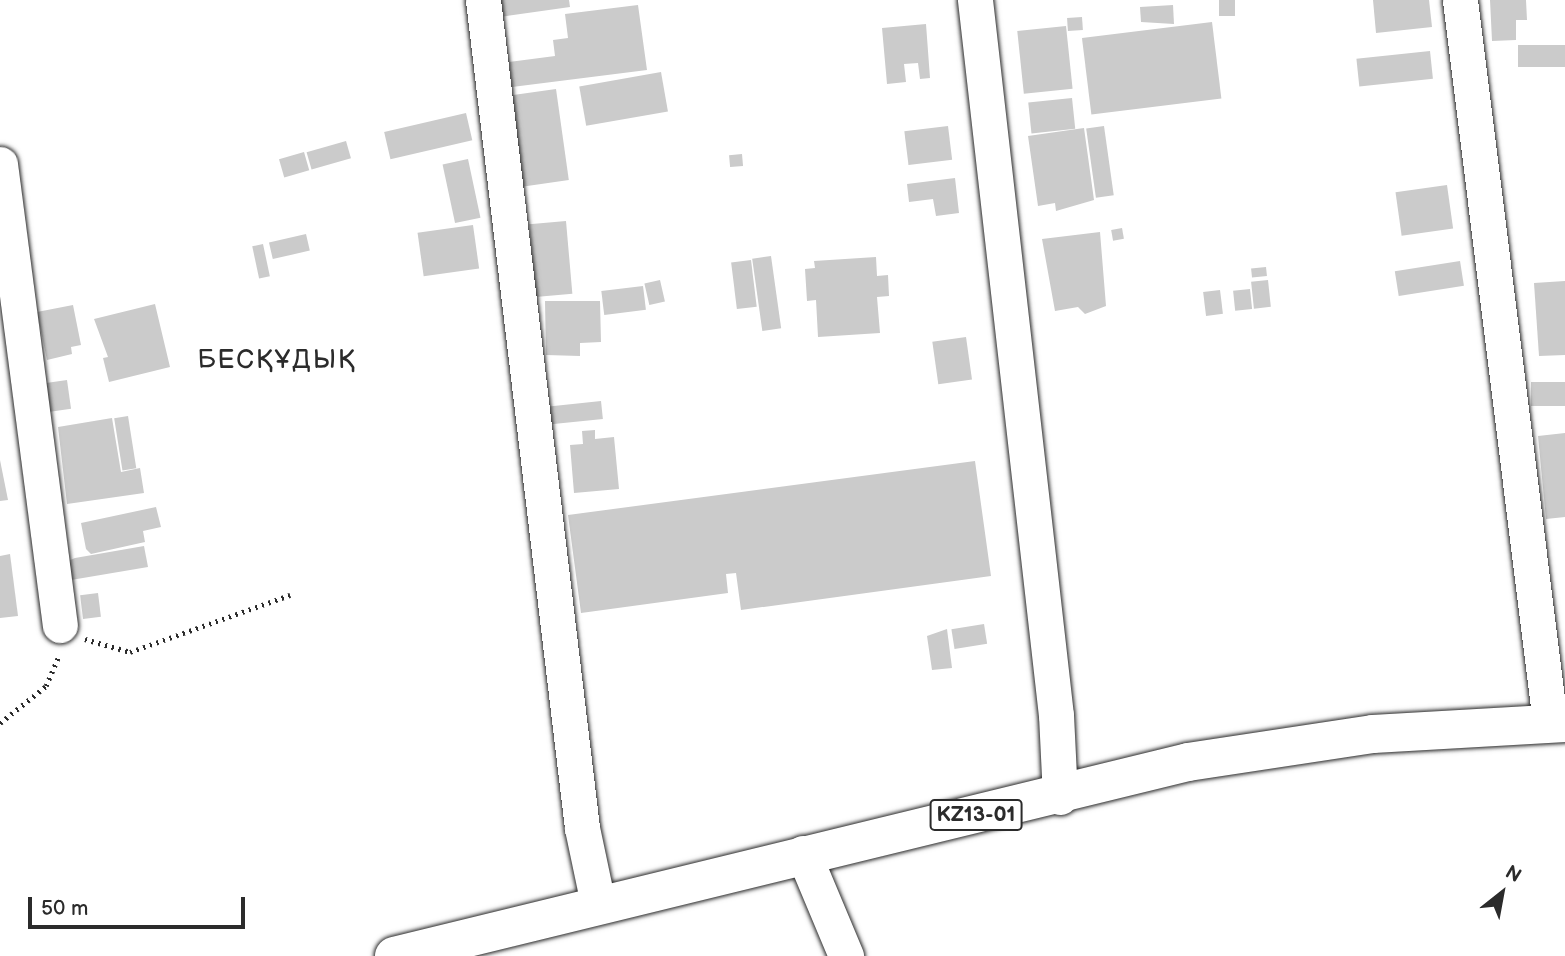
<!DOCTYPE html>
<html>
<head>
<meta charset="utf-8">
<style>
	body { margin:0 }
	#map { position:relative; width:1565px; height:956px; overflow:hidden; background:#fff; font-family:"Balsamiq Sans",sans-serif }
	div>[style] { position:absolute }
	.building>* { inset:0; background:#cbcbcb; transform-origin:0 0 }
	.path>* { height:4.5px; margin-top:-2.25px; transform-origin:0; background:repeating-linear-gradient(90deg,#2b2b2b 0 2px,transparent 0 7px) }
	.roads { filter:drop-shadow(0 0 2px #2b2b2b) drop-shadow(0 0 2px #2b2b2b) }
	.minor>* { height:35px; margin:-17.5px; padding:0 17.5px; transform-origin:17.5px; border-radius:17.5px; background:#fff }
	.trunk>* { height:38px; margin:-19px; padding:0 19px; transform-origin:19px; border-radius:19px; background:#fff }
	span { translate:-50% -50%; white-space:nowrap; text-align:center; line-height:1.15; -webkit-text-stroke:7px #fff; paint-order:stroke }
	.shield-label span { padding:2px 5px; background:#fff; border:2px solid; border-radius:5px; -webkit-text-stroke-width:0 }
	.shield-label { font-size:21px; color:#2b2b2b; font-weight:700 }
	.quarter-label { font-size:26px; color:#2b2b2b; letter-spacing:2px }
	.north { position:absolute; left:1467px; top:858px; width:70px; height:70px; -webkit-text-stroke:5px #fff; paint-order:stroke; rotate:31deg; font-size:19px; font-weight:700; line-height:28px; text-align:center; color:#2b2b2b }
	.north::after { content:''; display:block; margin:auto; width:24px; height:32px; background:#2b2b2b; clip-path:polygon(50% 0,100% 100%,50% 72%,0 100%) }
	.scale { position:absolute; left:28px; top:897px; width:217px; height:32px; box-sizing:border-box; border:4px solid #2b2b2b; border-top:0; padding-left:9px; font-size:21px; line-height:24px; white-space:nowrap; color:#2b2b2b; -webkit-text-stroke:5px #fff; paint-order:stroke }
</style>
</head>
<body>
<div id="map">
	<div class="building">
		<i style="clip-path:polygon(498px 0,569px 0,570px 7px,500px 17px)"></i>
		<i style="left:1219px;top:0;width:16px;height:16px"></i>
		<i style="clip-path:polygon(1373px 0,1429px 0,1432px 27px,1376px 33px)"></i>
		<i style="clip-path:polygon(1490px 0,1526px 0,1527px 20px,1516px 20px,1516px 40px,1492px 41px)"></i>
		<i style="clip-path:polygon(638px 5px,647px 70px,512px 87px,509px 62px,555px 56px,553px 40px,568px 38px,565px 14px)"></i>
		<i style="clip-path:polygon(1173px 5px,1174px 24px,1141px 22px,1140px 7px)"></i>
		<i style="left:1082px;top:17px;width:13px;height:15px;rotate:86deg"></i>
		<i style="left:1212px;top:22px;width:77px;height:131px;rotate:83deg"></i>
		<i style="clip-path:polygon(926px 24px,930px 78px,920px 79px,918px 63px,904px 64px,906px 82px,887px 84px,882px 28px)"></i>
		<i style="left:1066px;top:26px;width:63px;height:49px;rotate:84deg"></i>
		<i style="left:1565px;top:45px;width:22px;height:47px;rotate:90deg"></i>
		<i style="left:1430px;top:51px;width:28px;height:74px;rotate:84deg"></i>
		<i style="left:661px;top:72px;width:40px;height:83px;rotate:80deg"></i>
		<i style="left:556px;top:89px;width:92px;height:49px;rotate:82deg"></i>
		<i style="left:1072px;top:98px;width:31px;height:44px;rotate:84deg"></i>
		<i style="left:466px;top:113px;width:28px;height:84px;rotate:77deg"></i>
		<i style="left:948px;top:126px;width:34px;height:44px;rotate:83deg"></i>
		<i style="left:1104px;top:126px;width:70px;height:18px;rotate:82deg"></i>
		<i style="clip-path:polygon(1084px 128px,1094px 200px,1056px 211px,1055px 203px,1038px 206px,1028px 136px)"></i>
		<i style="left:346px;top:141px;width:18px;height:41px;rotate:74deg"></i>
		<i style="left:304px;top:152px;width:19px;height:26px;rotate:74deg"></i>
		<i style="left:742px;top:154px;width:12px;height:13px;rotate:85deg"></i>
		<i style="left:468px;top:159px;width:60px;height:26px;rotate:78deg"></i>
		<i style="clip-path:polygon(955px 178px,959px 213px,936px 216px,933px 199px,909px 202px,907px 184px)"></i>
		<i style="left:1447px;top:185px;width:44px;height:52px;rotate:82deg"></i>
		<i style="left:566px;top:221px;width:73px;height:37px;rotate:85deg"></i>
		<i style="left:473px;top:225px;width:44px;height:56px;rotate:82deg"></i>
		<i style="left:1122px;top:228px;width:11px;height:11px;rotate:80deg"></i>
		<i style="clip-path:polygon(1100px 232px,1106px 306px,1085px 314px,1078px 307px,1055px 311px,1042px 239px)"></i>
		<i style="left:306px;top:234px;width:17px;height:38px;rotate:77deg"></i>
		<i style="left:263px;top:244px;width:33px;height:11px;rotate:78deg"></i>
		<i style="left:771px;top:256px;width:73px;height:19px;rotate:82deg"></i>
		<i style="clip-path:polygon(876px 257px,877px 276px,888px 275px,889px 296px,877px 297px,880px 333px,818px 337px,816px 300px,807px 301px,805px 269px,815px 268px,814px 261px)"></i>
		<i style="left:751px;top:260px;width:47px;height:20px;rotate:83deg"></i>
		<i style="left:1460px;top:261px;width:25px;height:66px;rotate:81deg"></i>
		<i style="left:1266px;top:267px;width:9px;height:15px;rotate:84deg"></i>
		<i style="left:660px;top:280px;width:22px;height:16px;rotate:77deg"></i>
		<i style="left:1268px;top:280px;width:27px;height:17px;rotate:84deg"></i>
		<i style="clip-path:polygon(1565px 281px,1565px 355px,1539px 356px,1534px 283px)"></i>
		<i style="left:643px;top:286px;width:24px;height:42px;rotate:83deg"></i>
		<i style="left:1250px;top:289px;width:20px;height:17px;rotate:84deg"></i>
		<i style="left:1220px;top:290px;width:24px;height:17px;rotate:83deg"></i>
		<i style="clip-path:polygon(545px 301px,600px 301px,601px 342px,580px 343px,580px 356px,546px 355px)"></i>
		<i style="clip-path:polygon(155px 304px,170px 367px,109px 382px,103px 358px,108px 357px,94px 319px)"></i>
		<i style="clip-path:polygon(73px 305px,81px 345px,71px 347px,72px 354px,47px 360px,37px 312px)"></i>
		<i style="left:966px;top:337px;width:43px;height:34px;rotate:82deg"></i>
		<i style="left:67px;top:380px;width:29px;height:21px;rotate:82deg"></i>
		<i style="left:1565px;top:382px;width:24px;height:34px;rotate:90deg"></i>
		<i style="left:601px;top:401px;width:18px;height:57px;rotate:84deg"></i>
		<i style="left:128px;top:416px;width:53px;height:14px;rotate:81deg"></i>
		<i style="clip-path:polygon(112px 418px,121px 472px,140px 468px,144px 493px,67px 504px,58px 427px)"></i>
		<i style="clip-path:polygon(595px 430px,595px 439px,614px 437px,619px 489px,574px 493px,570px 445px,583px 444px,582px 431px)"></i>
		<i style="clip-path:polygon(1565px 433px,1565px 517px,1546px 519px,1538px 436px)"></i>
		<i style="clip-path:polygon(0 460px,8px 500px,0 501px)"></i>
		<i style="clip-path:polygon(975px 461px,991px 576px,741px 610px,736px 573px,726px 574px,728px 593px,581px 613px,568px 515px)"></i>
		<i style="clip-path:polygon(156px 507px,161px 527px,143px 531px,145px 542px,91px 554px,86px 549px,81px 523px)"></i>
		<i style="clip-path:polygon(144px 546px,148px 567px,71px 580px,68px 561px,75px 558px)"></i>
		<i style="clip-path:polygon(10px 554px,18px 616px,0 618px,0 556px)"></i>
		<i style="left:98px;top:593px;width:24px;height:18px;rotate:83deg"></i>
		<i style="left:984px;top:624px;width:20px;height:33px;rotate:81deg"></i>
		<i style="clip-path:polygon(947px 629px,952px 668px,932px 670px,927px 636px)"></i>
	</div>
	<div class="path">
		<i style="left:85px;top:639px;width:47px;rotate:16.1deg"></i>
		<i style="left:130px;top:652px;width:170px;rotate:-19.6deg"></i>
		<i style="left:0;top:723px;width:59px;rotate:-38.8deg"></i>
		<i style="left:46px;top:686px;width:34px;rotate:-67deg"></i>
	</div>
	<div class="roads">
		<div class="minor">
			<i style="left:483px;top:0;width:834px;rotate:83.18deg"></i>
			<i style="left:582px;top:828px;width:78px;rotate:78.1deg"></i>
			<i style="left:975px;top:0;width:720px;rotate:83.54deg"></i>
			<i style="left:1056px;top:715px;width:82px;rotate:87.2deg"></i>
			<i style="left:1460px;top:0;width:729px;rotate:82.9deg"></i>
			<i style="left:0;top:164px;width:465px;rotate:82.6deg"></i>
			<i style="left:803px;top:853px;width:112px;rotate:67.3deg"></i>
		</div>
		<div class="trunk">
			<i style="left:394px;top:956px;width:817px;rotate:-13.73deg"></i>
			<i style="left:1188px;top:762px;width:187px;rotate:-8.6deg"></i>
			<i style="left:1373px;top:734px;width:192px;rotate:-3.3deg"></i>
		</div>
	</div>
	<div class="shield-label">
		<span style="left:976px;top:815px">KZ13-01</span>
	</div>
	<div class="quarter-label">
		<span style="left:277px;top:361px">БЕСҚҰДЫҚ</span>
	</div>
	<div class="north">N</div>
	<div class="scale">50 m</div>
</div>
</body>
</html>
